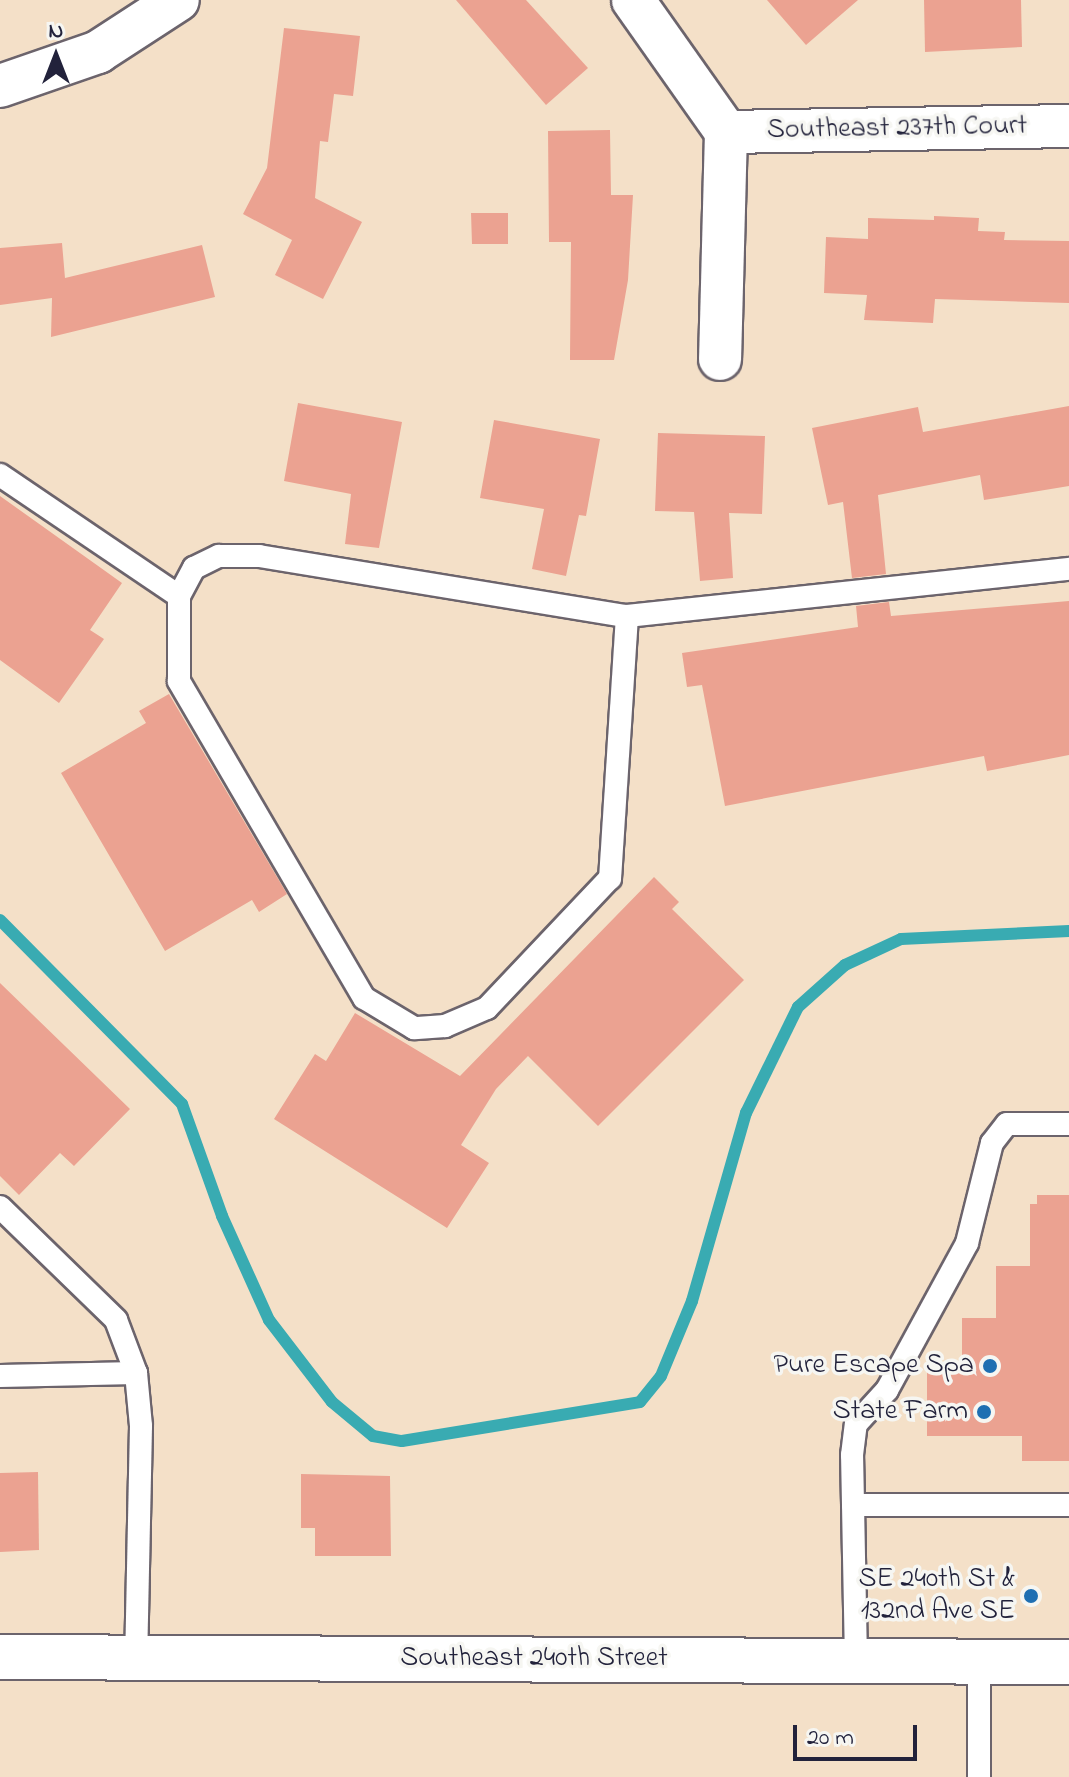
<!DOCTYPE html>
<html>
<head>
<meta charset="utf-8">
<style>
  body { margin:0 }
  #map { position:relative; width:1069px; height:1777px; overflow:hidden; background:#f4e0c8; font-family:"Indie Flower",sans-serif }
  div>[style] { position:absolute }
  .stream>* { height:12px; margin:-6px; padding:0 6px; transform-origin:6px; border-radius:6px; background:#39abb2 }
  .building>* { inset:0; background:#eba291 }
  .roads { filter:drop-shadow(2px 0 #6c646c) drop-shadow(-2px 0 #6c646c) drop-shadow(0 2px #6c646c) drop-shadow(0 -2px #6c646c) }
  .service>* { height:22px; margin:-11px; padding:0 11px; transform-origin:11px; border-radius:11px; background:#fff }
  .minor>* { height:42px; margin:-21px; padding:0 21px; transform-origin:21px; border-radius:21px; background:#fff }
  .secondary>* { height:44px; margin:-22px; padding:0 22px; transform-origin:22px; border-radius:22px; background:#fff }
  .dots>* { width:22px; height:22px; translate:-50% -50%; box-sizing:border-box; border:4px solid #f6f6f2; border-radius:50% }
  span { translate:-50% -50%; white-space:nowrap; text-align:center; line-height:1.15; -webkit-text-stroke:7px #f6f6f2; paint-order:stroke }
  .street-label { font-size:28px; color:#22223b }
  .poi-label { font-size:28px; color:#22223b }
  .right { translate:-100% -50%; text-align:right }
  .north { position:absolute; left:16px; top:16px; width:80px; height:80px; -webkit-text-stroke:6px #f6f6f2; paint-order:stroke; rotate:0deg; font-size:22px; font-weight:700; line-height:32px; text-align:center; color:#22223b }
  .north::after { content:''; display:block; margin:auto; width:28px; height:36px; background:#22223b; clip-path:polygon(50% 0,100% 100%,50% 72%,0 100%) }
  .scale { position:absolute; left:793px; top:1725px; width:124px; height:36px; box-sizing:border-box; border:4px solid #22223b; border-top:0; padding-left:10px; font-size:24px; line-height:28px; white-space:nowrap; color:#22223b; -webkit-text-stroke:6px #f6f6f2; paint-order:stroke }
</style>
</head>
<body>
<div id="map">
  <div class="stream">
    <i style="left:0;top:920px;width:259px;rotate:45.3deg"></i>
    <i style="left:182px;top:1104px;width:119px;rotate:70.3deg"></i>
    <i style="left:222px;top:1216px;width:114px;rotate:65.7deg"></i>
    <i style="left:269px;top:1320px;width:103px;rotate:52.5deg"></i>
    <i style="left:332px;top:1402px;width:53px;rotate:39.7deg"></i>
    <i style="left:373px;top:1436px;width:29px;rotate:10deg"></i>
    <i style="left:402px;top:1441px;width:241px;rotate:-9.3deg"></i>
    <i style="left:640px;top:1402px;width:33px;rotate:-51deg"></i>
    <i style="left:661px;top:1376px;width:81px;rotate:-67.5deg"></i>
    <i style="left:692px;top:1301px;width:196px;rotate:-74deg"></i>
    <i style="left:746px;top:1113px;width:118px;rotate:-63.9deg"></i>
    <i style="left:798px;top:1007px;width:63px;rotate:-41.8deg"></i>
    <i style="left:845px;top:965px;width:62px;rotate:-24.9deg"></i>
    <i style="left:901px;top:939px;width:168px;rotate:-2.7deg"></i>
  </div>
  <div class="building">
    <i style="clip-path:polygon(456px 0,526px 0,588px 68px,546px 105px)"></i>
    <i style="clip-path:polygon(767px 0,858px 0,806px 45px)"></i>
    <i style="clip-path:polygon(924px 0,1021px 0,1022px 47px,925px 52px)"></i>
    <i style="clip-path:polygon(284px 28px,360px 36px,353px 96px,334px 94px,328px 142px,320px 141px,315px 198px,362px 222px,323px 299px,275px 275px,292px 240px,243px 214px,267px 168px)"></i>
    <i style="clip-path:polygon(610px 130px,611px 195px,633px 195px,628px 280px,614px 360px,570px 360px,571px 242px,549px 242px,548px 131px)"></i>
    <i style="clip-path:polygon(471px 213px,508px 213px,508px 244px,472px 244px)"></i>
    <i style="clip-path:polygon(934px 216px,979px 218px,978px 231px,1005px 232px,1004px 240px,1069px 241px,1069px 303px,935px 299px,933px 323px,864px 320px,867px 295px,824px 293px,826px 237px,868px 239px,868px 218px,934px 220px)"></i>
    <i style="clip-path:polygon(62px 243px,65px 278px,202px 245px,215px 297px,51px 337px,52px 298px,0 305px,0 248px)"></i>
    <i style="clip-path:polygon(298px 403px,402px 422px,379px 548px,345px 544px,351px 494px,284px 481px)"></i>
    <i style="clip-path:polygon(1069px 406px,1069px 486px,984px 500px,980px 475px,878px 495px,886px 574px,852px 578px,843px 502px,828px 505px,812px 428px,918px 407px,923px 432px)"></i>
    <i style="clip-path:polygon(494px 420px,600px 439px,586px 516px,579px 515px,566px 576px,532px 569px,544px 509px,480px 498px)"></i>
    <i style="clip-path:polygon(658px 433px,765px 436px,762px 514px,729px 513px,733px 578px,700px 581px,694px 512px,655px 511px)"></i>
    <i style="clip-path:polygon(0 496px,122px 583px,90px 630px,104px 639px,59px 703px,0 660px)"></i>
    <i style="clip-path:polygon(1069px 601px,1069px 755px,987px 771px,984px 756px,725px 806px,702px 685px,687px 687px,682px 653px,858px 627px,856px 606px,889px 602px,891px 616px)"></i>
    <i style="clip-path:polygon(169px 694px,287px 894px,259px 912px,252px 900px,165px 951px,61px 773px,146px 723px,139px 711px)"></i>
    <i style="clip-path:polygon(654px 877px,679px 902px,672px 909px,744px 980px,598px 1126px,528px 1056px,496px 1089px,461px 1145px,489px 1163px,447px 1228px,274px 1119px,315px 1054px,326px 1061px,355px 1013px,460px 1076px)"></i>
    <i style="clip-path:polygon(0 983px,130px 1109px,74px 1166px,60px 1153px,19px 1195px,0 1176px)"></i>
    <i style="clip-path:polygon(1037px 1195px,1069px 1195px,1069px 1461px,1022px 1461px,1022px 1436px,927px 1436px,927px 1368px,962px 1368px,962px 1318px,996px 1318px,996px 1266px,1030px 1266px,1030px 1204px,1037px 1204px)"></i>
    <i style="clip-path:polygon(38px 1472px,39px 1550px,0 1552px,0 1473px)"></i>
    <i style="clip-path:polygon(301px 1474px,390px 1476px,391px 1556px,315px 1556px,315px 1528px,301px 1528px)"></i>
  </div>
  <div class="roads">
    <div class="service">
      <i style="left:0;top:475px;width:216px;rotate:34.1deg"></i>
      <i style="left:627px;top:616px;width:263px;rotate:93.7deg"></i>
      <i style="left:610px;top:878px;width:179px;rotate:133.4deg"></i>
      <i style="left:487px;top:1008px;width:46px;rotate:156.8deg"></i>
      <i style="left:445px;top:1026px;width:31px;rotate:176deg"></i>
      <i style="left:414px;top:1028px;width:58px;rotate:-149deg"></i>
      <i style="left:364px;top:998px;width:367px;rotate:-120.3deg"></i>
      <i style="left:179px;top:681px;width:85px;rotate:-90deg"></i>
      <i style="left:179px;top:596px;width:32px;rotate:-62deg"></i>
      <i style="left:194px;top:568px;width:28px;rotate:-26deg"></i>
      <i style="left:219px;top:556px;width:40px"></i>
      <i style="left:259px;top:556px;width:373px;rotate:9.3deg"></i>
      <i style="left:627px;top:616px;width:444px;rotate:-6.1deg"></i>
      <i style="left:0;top:1207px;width:162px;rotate:44.2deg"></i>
      <i style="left:116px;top:1320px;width:57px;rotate:69.3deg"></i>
      <i style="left:136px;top:1373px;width:53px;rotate:84.6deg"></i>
      <i style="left:141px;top:1426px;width:231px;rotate:91.2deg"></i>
      <i style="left:0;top:1376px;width:136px;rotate:-1.3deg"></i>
      <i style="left:853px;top:1505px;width:216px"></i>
      <i style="left:856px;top:1661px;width:206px;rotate:-91.1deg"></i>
      <i style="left:852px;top:1455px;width:31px;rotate:-83deg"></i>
      <i style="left:856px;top:1424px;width:46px;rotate:-47.6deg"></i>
      <i style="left:887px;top:1390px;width:167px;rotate:-61.4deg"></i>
      <i style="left:967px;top:1243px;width:103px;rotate:-76deg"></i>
      <i style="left:992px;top:1143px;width:24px;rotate:-52deg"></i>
      <i style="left:1007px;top:1124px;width:62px"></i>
      <i style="left:979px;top:1662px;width:115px;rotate:90deg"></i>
    </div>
    <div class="minor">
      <i style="left:633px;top:0;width:161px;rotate:54.8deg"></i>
      <i style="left:726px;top:132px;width:227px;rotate:91.5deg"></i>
      <i style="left:0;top:86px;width:104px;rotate:-19.1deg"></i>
      <i style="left:98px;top:52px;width:95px;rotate:-33deg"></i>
      <i style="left:726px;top:132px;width:343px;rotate:-1deg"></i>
    </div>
    <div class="secondary">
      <i style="left:0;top:1657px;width:1069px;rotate:0.27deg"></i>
    </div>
  </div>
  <div class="dots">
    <i style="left:990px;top:1366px;background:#1f6fb2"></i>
    <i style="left:984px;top:1412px;background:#1f6fb2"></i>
    <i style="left:1031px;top:1596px;background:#1f6fb2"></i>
  </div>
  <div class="street-label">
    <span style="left:897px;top:129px;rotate:-1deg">Southeast 237th Court</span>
    <span style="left:534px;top:1659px">Southeast 240th Street</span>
  </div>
  <div class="poi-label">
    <span class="right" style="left:974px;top:1366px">Pure Escape Spa</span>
    <span class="right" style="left:968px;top:1412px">State Farm</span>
    <span class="right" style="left:1015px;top:1596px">SE 240th St &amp;<br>132nd Ave SE</span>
  </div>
  <div class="north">N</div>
  <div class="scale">20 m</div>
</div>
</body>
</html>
